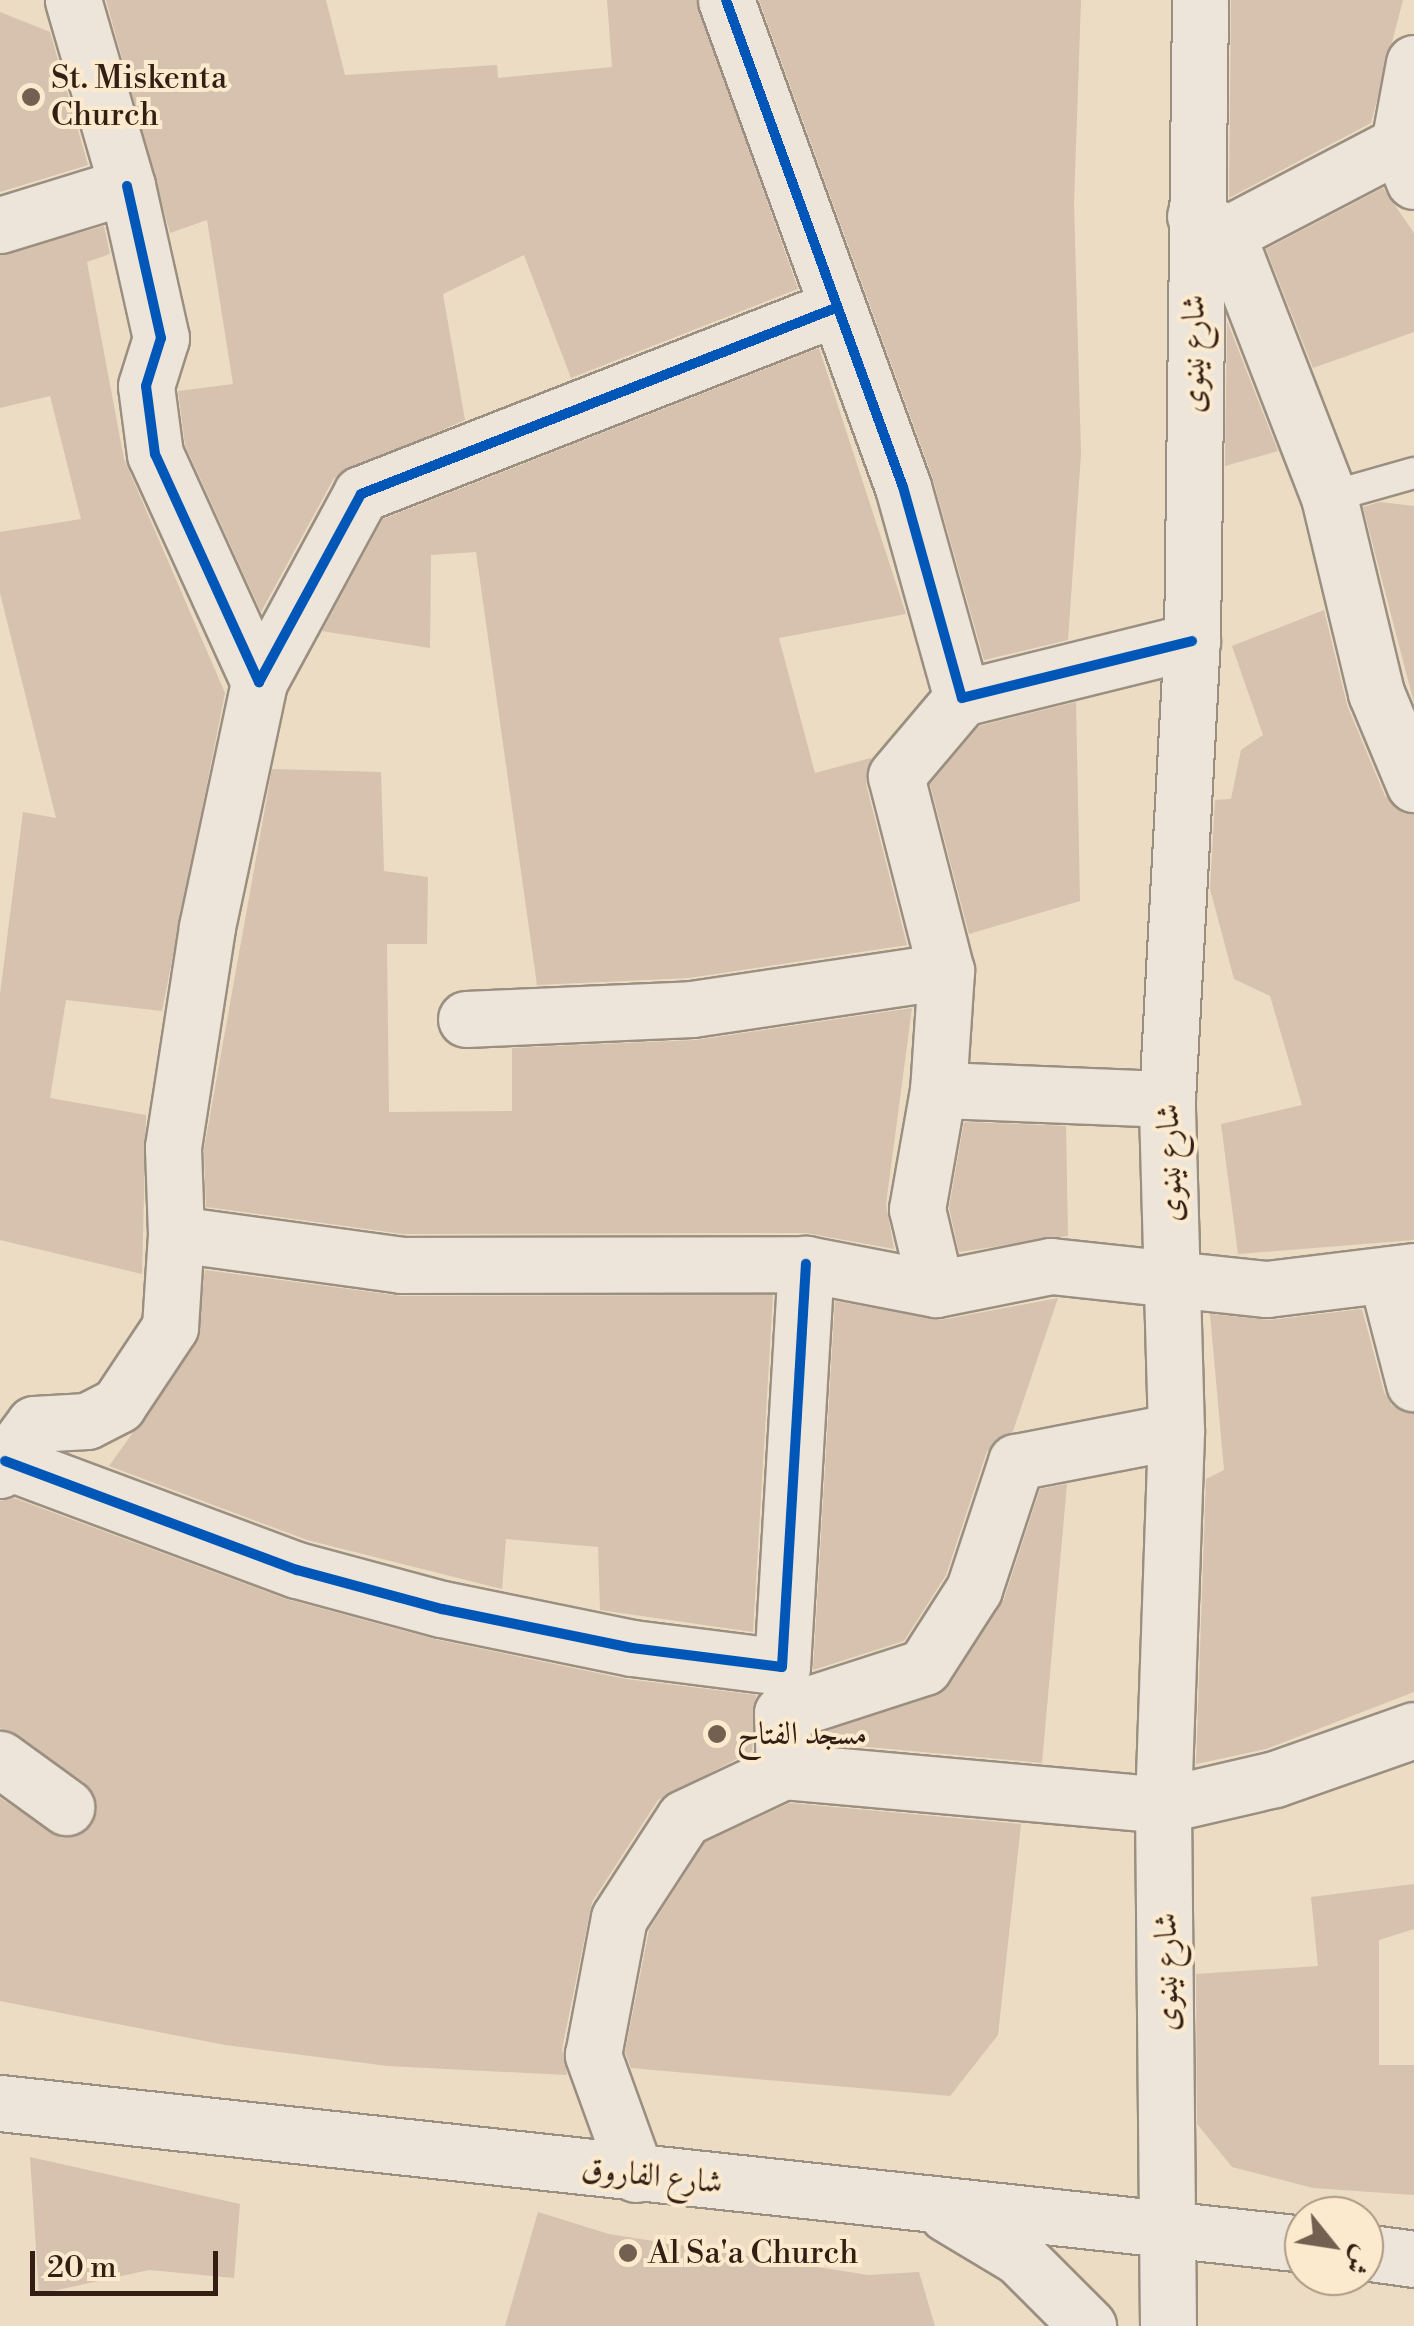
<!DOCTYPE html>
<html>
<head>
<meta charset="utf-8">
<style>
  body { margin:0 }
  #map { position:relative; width:1414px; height:2326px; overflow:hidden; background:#ebdcc3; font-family:"Libre Bodoni",Amiri,serif }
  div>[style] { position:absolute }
  .building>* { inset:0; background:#d6c2af }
  .roads { filter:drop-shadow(2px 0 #9a8f80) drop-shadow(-2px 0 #9a8f80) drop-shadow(0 2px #9a8f80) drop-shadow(0 -2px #9a8f80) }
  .service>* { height:30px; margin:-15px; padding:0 15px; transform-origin:15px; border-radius:15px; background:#ede5d9 }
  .minor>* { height:55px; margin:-27.5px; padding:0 27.5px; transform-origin:27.5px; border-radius:27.5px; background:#ede5d9 }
  .secondary>* { height:55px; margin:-27.5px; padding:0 27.5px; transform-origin:27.5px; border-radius:27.5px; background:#ede5d9 }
  .cycleway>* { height:10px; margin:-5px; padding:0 5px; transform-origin:5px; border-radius:5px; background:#0057b8 }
  .dots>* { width:28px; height:28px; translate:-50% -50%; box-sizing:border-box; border:5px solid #fceace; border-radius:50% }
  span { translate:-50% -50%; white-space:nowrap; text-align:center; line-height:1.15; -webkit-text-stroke:8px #fceace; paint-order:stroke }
  .poi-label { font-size:32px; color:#341d13 }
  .left { translate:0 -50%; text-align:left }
  .street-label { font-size:32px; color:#341d13 }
  .north { position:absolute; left:1284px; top:2196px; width:100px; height:100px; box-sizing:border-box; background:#fceace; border:2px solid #ac9883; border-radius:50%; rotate:120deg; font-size:28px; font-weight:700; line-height:40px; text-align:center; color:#341d13 }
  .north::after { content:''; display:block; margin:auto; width:35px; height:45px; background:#746051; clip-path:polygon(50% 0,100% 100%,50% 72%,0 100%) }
  .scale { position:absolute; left:30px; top:2251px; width:188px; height:45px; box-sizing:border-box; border:5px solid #341d13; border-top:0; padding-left:12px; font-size:30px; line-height:35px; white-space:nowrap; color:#341d13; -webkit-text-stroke:8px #fceace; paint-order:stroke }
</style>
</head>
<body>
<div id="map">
  <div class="building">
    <i style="clip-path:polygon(106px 0,326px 0,345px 75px,497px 65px,498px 78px,612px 67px,607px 0,696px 0,798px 289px,571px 378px,524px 255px,443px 294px,465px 420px,334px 478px,261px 612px,185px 445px,178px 391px,233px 384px,207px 220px,170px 233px)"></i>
    <i style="clip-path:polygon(759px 0,1081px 0,1074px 204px,1081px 454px,1068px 640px,984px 660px,932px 476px)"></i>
    <i style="clip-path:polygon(1231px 0,1403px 0,1371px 123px,1229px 198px)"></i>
    <i style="clip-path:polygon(0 12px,50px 32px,88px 165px,0 192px)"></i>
    <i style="clip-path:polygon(1383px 188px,1414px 233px,1414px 332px,1313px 368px,1266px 249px)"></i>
    <i style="clip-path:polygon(104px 226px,110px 254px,87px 262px,124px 459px,225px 693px,162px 1011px,66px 1000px,50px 1098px,146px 1115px,142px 1274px,0 1240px,0 994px,23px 812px,56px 818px,0 593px,0 532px,81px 519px,50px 396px,0 408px,0 255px)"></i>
    <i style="clip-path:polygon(1227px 321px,1278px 451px,1225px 466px)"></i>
    <i style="clip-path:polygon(819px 348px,906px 614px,779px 638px,815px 773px,871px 758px,866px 784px,907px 945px,689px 978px,537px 985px,476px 552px,431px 555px,430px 648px,322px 631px,383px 519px)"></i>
    <i style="clip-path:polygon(1380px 502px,1414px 506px,1414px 703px,1363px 507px)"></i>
    <i style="clip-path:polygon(1324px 610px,1347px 705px,1385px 796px,1414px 815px,1414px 1240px,1238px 1254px,1221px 1124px,1302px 1105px,1270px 996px,1234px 979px,1210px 889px,1215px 800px,1231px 799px,1241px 750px,1263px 735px,1232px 646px)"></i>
    <i style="clip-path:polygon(1076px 702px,1080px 901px,969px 934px,930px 784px,979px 726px)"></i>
    <i style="clip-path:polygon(272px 769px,381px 772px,384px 871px,428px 877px,427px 944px,387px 944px,389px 1112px,512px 1111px,512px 1048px,696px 1040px,912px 1008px,886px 1204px,894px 1249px,806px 1233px,403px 1234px,206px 1207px,204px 1149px)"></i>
    <i style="clip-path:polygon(964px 1122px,1066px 1126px,1068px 1236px,959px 1252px,949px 1208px)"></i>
    <i style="clip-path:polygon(205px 1270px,401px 1296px,773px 1295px,753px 1632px,600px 1610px,598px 1547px,506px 1539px,502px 1589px,307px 1540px,109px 1466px,196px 1344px)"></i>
    <i style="clip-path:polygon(1058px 1298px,1013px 1431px,987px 1451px,946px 1575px,904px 1641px,813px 1670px,835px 1301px,941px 1320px)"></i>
    <i style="clip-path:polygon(1362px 1309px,1384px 1392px,1392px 1406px,1414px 1413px,1414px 1692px,1266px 1749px,1196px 1764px,1206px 1479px,1224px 1470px,1210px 1314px,1270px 1320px)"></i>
    <i style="clip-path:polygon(1067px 1484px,1042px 1763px,814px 1742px,814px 1735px,949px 1685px,1004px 1599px,1040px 1489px)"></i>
    <i style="clip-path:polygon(14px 1498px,286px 1599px,434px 1639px,626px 1679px,756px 1695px,752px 1751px,658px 1800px,592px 1902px,562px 2049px,567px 2075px,388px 2066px,225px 2045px,0 2001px,0 1798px,62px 1838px,91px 1826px,97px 1809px,84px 1782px,0 1728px,0 1501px)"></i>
    <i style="clip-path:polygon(790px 1803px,1021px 1824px,998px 2035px,950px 2096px,631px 2068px,625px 2052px,649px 1930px,705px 1842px)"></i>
    <i style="clip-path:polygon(1414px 1884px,1414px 1929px,1379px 1940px,1379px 2065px,1414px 2065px,1414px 2195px,1313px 2188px,1232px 2167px,1197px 2124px,1196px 1974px,1318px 1966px,1311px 1897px)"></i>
    <i style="clip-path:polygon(30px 2157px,240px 2204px,234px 2278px,149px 2270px,39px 2294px)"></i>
    <i style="clip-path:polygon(538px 2212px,609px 2234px,868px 2275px,919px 2272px,935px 2326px,505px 2326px)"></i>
  </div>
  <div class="roads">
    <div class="service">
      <i style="left:1329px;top:497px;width:88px;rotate:-15.8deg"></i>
    </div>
    <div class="minor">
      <i style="left:726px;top:0;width:518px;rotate:70.03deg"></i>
      <i style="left:903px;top:487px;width:219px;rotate:74.4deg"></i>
      <i style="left:962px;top:698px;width:237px;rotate:-13.9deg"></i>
      <i style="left:1414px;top:63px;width:82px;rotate:100.5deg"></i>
      <i style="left:1399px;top:144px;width:40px;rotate:68deg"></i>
      <i style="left:127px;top:186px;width:156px;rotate:77.4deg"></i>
      <i style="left:161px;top:338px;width:50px;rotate:107.4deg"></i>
      <i style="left:146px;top:386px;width:69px;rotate:82.5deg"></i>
      <i style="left:155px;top:454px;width:251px;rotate:65.5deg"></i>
      <i style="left:259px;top:682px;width:214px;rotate:-61.5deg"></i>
      <i style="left:361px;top:494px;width:507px;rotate:-21.4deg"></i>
      <i style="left:1195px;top:216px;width:37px;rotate:29deg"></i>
      <i style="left:1227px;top:234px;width:194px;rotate:-27.6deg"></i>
      <i style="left:0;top:225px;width:133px;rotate:-17.1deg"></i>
      <i style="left:127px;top:186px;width:194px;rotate:-106.2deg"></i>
      <i style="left:1227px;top:234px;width:282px;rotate:68.8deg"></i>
      <i style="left:1329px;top:497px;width:202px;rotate:76.5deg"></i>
      <i style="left:1376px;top:693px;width:99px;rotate:67.3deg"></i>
      <i style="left:946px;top:971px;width:201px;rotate:-104.4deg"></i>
      <i style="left:896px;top:776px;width:102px;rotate:-49.8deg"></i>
      <i style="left:466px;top:1019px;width:226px;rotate:-2.5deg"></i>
      <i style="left:692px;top:1009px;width:257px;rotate:-8.5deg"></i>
      <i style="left:946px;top:971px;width:119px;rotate:93.8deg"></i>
      <i style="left:1167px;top:1099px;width:229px;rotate:-177.7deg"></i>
      <i style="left:938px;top:1090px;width:121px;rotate:100deg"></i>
      <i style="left:917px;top:1209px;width:82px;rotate:76.6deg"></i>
      <i style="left:936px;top:1289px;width:117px;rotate:-11.3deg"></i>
      <i style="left:1051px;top:1266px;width:217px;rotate:6.1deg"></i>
      <i style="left:1267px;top:1289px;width:148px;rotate:-7deg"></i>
      <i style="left:176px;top:1234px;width:87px;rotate:-92deg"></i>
      <i style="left:173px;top:1147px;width:223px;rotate:-81.2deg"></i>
      <i style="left:207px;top:927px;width:250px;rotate:-78deg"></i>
      <i style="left:1386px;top:1275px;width:112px;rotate:75.5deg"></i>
      <i style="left:5px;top:1461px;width:312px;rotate:20.5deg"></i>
      <i style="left:297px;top:1570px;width:150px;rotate:15.1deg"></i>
      <i style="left:442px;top:1609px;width:194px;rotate:11.6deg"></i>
      <i style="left:632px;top:1648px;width:151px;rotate:7.2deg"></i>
      <i style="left:782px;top:1667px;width:404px;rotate:-86.6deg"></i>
      <i style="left:0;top:1470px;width:57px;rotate:-53.5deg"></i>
      <i style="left:34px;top:1424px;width:53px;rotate:-3.2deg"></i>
      <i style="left:87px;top:1421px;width:35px;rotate:-27deg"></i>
      <i style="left:118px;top:1405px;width:94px;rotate:-56.3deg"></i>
      <i style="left:170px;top:1327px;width:93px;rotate:-86.3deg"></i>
      <i style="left:176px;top:1234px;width:227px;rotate:7.8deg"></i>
      <i style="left:401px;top:1265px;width:405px;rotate:-0.1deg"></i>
      <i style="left:806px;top:1264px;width:132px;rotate:10.9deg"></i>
      <i style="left:0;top:1759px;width:82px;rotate:36deg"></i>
      <i style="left:784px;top:1771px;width:381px;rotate:5.1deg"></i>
      <i style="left:1163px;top:1805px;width:115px;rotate:-13.1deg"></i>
      <i style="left:1275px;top:1779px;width:147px;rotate:-19.4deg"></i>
      <i style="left:636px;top:2174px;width:127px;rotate:-109.9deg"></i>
      <i style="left:593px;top:2055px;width:139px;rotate:-79.3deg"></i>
      <i style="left:619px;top:1918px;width:119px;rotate:-57deg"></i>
      <i style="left:684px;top:1818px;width:110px;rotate:-25.2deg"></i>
      <i style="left:784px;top:1771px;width:58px;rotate:-92deg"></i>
      <i style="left:782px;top:1713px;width:149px;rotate:-17.9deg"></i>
      <i style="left:924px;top:1667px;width:93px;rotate:-57.3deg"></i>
      <i style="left:974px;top:1589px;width:134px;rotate:-71.7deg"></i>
      <i style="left:1016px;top:1462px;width:163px;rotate:-11deg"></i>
    </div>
    <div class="secondary">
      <i style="left:0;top:2103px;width:1312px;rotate:6.17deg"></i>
      <i style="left:947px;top:2214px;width:84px;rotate:30.8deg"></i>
      <i style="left:1019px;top:2257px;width:98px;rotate:45deg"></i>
      <i style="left:1364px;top:2252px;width:50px;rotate:8deg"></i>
      <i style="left:1168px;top:2326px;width:521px;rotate:-90.55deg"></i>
      <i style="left:1163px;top:1805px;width:374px;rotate:-88deg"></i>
      <i style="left:1176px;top:1431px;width:332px;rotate:-91.6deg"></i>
      <i style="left:1167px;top:1099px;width:459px;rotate:-86.9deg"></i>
      <i style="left:1192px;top:641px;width:641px;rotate:-89.28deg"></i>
    </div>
  </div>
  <div class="cycleway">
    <i style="left:726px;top:0;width:518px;rotate:70.03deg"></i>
    <i style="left:903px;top:487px;width:219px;rotate:74.4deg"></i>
    <i style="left:962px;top:698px;width:237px;rotate:-13.9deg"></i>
    <i style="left:127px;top:186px;width:156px;rotate:77.4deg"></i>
    <i style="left:161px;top:338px;width:50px;rotate:107.4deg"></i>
    <i style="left:146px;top:386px;width:69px;rotate:82.5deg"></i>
    <i style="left:155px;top:454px;width:251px;rotate:65.5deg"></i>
    <i style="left:259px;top:682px;width:214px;rotate:-61.5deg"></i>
    <i style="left:361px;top:494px;width:507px;rotate:-21.4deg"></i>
    <i style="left:5px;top:1461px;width:312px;rotate:20.5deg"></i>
    <i style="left:297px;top:1570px;width:150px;rotate:15.1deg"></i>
    <i style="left:442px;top:1609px;width:194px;rotate:11.6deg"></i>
    <i style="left:632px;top:1648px;width:151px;rotate:7.2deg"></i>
    <i style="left:782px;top:1667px;width:404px;rotate:-86.6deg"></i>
  </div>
  <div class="dots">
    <i style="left:31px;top:97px;background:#746051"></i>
    <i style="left:717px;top:1734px;background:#746051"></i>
    <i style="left:628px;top:2253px;background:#746051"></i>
  </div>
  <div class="poi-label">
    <span class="left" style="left:51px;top:97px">St. Miskenta<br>Church</span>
    <span class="left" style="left:737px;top:1734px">مسجد الفتاح</span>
    <span class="left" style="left:648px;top:2253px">Al Sa'a Church</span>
  </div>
  <div class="street-label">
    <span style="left:1194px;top:354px;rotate:-90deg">شارع نينوى</span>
    <span style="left:1170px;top:1163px;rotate:-92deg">شارع نينوى</span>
    <span style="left:1167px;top:1972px;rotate:-91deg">شارع نينوى</span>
    <span style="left:652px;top:2176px;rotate:6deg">شارع الفاروق</span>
  </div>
  <div class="north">ش</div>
  <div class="scale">20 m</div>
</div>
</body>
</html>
